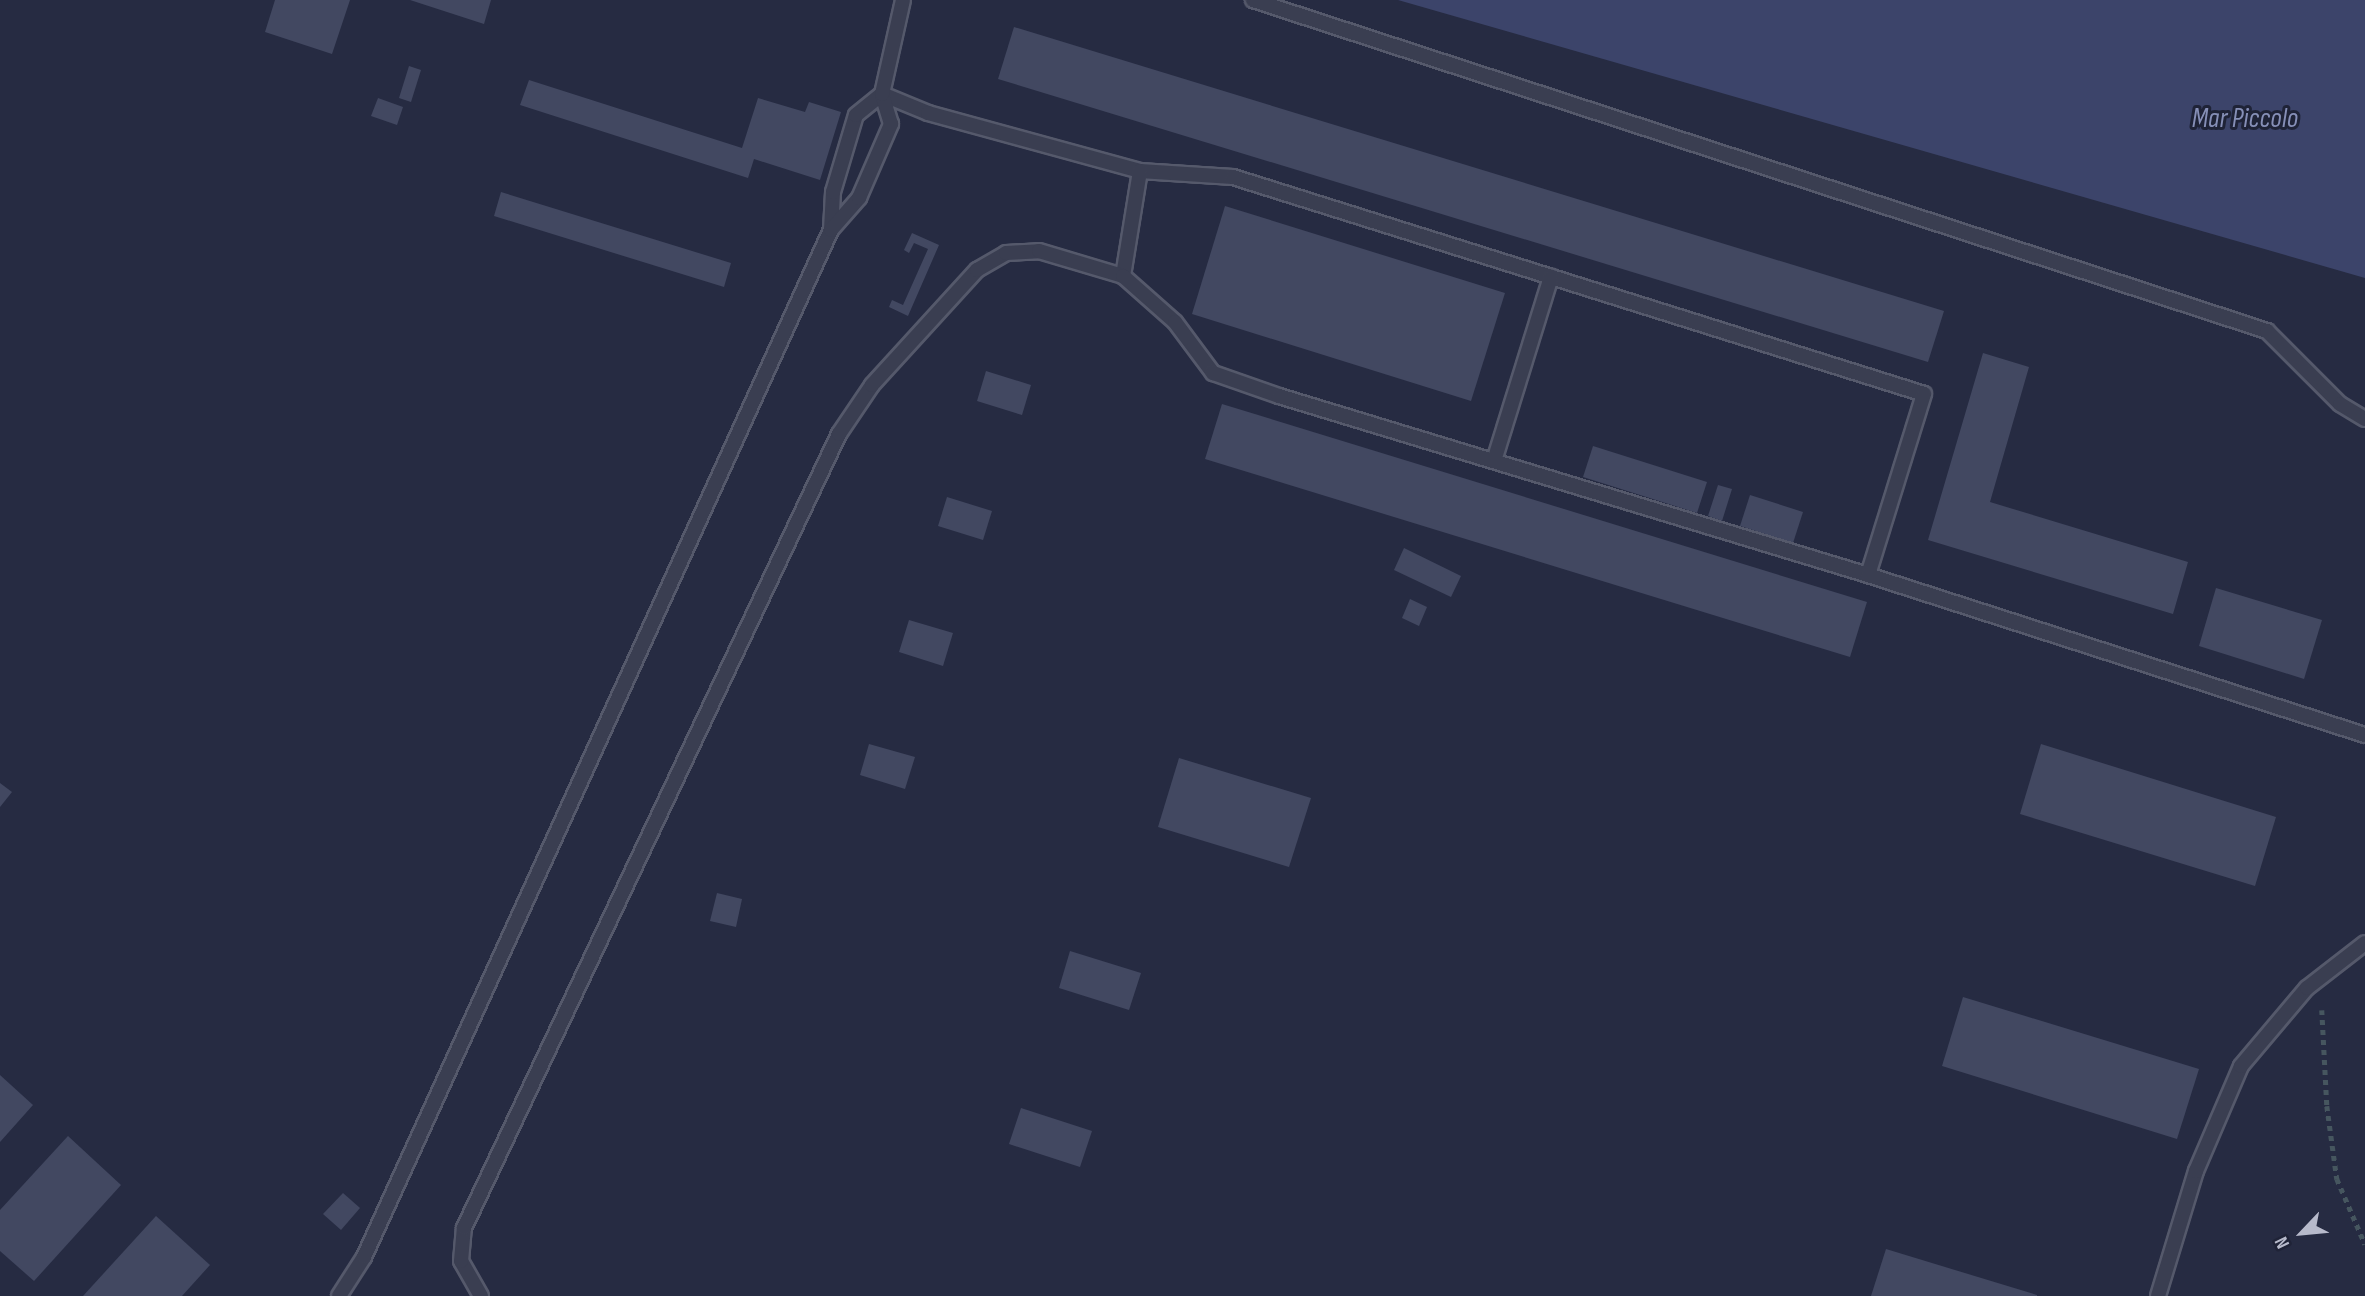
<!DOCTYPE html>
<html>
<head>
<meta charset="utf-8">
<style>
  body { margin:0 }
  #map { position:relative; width:2365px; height:1296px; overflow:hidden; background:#262b42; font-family:"Sofia Sans Condensed",sans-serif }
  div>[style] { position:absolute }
  .water>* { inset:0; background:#3c446a }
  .building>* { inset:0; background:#424861 }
  .path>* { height:4.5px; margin-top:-2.25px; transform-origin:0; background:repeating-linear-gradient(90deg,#46565f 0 5px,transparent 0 10px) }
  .roads { filter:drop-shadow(2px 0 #55596b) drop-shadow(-2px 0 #55596b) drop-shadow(0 2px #55596b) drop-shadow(0 -2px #55596b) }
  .service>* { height:14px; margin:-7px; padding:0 7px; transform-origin:7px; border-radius:7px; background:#3a3e51 }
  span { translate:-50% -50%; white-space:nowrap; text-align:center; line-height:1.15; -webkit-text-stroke:6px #1f2337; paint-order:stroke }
  .water-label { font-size:28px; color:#868fb7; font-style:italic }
  .north { position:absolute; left:2267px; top:1198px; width:70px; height:70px; -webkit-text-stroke:5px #1f2337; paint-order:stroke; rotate:244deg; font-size:19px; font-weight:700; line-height:28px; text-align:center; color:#b7bacb }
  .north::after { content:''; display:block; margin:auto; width:24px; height:32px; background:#b7bacb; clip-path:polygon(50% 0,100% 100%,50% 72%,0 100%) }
</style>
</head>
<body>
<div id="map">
  <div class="water">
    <i style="clip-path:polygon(1398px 0,2365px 0,2365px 278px)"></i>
  </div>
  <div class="building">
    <i style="clip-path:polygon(275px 0,350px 0,332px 54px,265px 32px)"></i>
    <i style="clip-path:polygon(410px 0,491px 0,484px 24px)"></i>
    <i style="clip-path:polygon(1014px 27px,1944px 311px,1928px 362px,998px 79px)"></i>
    <i style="clip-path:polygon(409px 66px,421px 70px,411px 102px,399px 98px)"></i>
    <i style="clip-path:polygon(529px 80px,742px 148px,758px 98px,805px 112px,809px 102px,841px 112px,820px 180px,754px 159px,748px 178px,520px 105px)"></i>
    <i style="clip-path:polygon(378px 98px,403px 107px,397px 125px,371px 116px)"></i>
    <i style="clip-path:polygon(501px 192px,731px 263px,724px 287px,494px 216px)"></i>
    <i style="clip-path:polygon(1225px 206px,1505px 293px,1471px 401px,1192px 314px)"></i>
    <i style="clip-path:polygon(912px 233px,939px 245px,908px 316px,889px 307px,892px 300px,903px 305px,928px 249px,914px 243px,909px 253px,904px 250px)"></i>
    <i style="clip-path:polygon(1983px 353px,2029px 367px,1990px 502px,2188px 562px,2173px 614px,1928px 540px)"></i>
    <i style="clip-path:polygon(986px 371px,1031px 385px,1022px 415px,977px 401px)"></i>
    <i style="clip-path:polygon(1222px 404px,1867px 602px,1850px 657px,1205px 459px)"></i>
    <i style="clip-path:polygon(1593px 446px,1707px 482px,1697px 513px,1583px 477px)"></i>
    <i style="clip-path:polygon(1718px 485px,1732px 489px,1722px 521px,1708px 516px)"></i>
    <i style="clip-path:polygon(1750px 495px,1803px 512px,1793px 543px,1740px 526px)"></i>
    <i style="clip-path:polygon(947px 497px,992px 511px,983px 540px,938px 526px)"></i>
    <i style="clip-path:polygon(1404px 548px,1461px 576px,1451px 597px,1394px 570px)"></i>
    <i style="clip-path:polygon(2216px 588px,2322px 620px,2304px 679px,2199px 646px)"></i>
    <i style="clip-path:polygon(1410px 599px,1427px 607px,1419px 626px,1402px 618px)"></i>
    <i style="clip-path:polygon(909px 620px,953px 633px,943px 666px,899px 652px)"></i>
    <i style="clip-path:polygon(869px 744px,915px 757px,905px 789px,860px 775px)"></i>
    <i style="clip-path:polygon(2041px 744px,2276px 817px,2255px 886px,2020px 814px)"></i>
    <i style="clip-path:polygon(1179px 758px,1311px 798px,1289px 867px,1158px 827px)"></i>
    <i style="clip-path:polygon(0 783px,12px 792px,0 807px)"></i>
    <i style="clip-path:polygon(717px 893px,742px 899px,736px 927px,710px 921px)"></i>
    <i style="clip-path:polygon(1070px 951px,1141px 973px,1129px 1010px,1059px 988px)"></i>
    <i style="clip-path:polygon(1963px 997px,2199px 1069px,2177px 1139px,1942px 1066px)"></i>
    <i style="clip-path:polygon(0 1075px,33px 1105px,0 1142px)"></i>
    <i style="clip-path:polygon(1021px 1108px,1092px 1131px,1080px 1167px,1009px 1144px)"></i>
    <i style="clip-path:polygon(68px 1136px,121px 1185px,34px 1281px,0 1251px,0 1210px)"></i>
    <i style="clip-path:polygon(343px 1193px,360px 1208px,341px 1230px,323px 1214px)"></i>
    <i style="clip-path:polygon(156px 1216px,210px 1265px,182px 1296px,83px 1296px)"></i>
    <i style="clip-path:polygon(1886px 1249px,2037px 1295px,2037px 1296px,1871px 1296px)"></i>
  </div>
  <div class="path">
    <i style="left:2322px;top:1010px;width:96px;rotate:87deg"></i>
    <i style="left:2327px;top:1106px;width:74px;rotate:82.2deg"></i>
    <i style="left:2337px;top:1179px;width:71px;rotate:66.7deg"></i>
  </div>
  <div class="roads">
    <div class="service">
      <i style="left:1253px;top:0;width:1067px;rotate:18.08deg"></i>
      <i style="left:2267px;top:331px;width:103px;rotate:45deg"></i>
      <i style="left:2340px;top:404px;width:29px;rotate:31deg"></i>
      <i style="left:882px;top:94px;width:50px;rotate:22.4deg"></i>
      <i style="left:928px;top:113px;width:220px;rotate:15.3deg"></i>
      <i style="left:1140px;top:171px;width:93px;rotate:3.7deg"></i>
      <i style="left:1233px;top:177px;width:724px;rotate:17.43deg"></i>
      <i style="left:1924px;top:394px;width:189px;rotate:107.2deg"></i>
      <i style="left:831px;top:230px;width:38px;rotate:-87deg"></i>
      <i style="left:833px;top:192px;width:80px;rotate:-73.4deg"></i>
      <i style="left:856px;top:115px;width:33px;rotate:-39deg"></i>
      <i style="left:1123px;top:276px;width:106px;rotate:-80.8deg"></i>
      <i style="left:1494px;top:461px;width:193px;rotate:-72.8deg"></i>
      <i style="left:339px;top:1296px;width:46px;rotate:-57.3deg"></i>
      <i style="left:364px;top:1257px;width:1128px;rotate:-65.55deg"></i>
      <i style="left:831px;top:230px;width:43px;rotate:-48.8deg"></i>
      <i style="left:859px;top:198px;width:81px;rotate:-66.6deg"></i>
      <i style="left:891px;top:124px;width:31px;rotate:-107deg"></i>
      <i style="left:882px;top:94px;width:96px;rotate:-77.4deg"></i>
      <i style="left:481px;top:1296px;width:40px;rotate:-119.7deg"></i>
      <i style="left:461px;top:1261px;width:33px;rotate:-85deg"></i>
      <i style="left:464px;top:1228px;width:878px;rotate:-64.72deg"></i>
      <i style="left:839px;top:434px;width:59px;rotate:-56deg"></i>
      <i style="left:872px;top:385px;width:156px;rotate:-47.6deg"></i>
      <i style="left:977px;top:270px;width:34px;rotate:-30deg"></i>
      <i style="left:1006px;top:253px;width:33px;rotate:-3deg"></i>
      <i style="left:1039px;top:251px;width:88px;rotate:16.6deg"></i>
      <i style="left:1123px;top:276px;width:69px;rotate:41.5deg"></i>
      <i style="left:1175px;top:322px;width:64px;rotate:53.3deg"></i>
      <i style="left:1213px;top:373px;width:70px;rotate:19.2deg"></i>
      <i style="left:1279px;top:396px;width:616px;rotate:16.9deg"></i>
      <i style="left:1868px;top:575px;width:522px;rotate:17.85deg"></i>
      <i style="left:2158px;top:1296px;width:131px;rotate:-73.1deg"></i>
      <i style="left:2196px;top:1171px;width:114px;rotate:-66.8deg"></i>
      <i style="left:2241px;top:1066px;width:102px;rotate:-49.8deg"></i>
      <i style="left:2307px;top:988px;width:73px;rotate:-37.8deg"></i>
    </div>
  </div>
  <div class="water-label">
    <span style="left:2245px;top:119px">Mar Piccolo</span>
  </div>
  <div class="north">N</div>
</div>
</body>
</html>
